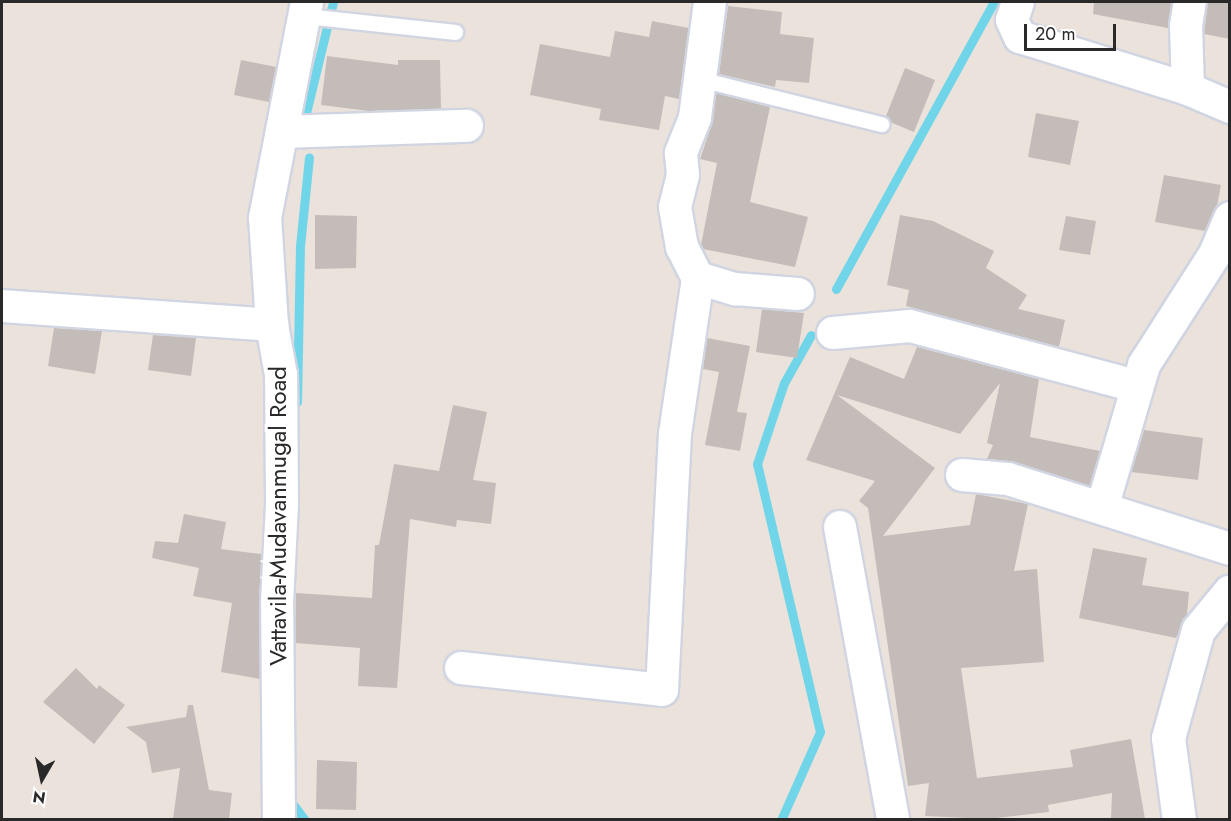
<!DOCTYPE html>
<html>
<head>
<meta charset="utf-8">
<style>
  body { margin:0 }
  #map { position:relative; width:1231px; height:821px; overflow:hidden; background:#ebe2db; font-family:Jost,sans-serif }
  div>[style] { position:absolute }
  .stream>* { height:9px; margin:-4.5px; padding:0 4.5px; transform-origin:4.5px; border-radius:4.5px; background:#71d5e9 }
  .building>* { inset:0; background:#c3bcb8 }
  .roads { filter:drop-shadow(2px 0 #d0d5e1) drop-shadow(-2px 0 #d0d5e1) drop-shadow(0 2px #d0d5e1) drop-shadow(0 -2px #d0d5e1) }
  .service>* { height:15px; margin:-7.5px; padding:0 7.5px; transform-origin:7.5px; border-radius:7.5px; background:#fff }
  .minor>* { height:32px; margin:-16px; padding:0 16px; transform-origin:16px; border-radius:16px; background:#fff }
  .tertiary>* { height:33px; margin:-16.5px; padding:0 16.5px; transform-origin:16.5px; border-radius:16.5px; background:#fff }
  span { translate:-50% -50%; white-space:nowrap; text-align:center; line-height:1.15; -webkit-text-stroke:6px #fff; paint-order:stroke }
  .street-label { font-size:24px; color:#292929 }
  .frame { position:absolute; inset:0; border:3px solid #292929; pointer-events:none }
  .north { position:absolute; left:12px; top:749px; width:60px; height:60px; -webkit-text-stroke:4px #fff; paint-order:stroke; rotate:189deg; font-size:16px; font-weight:700; line-height:24px; text-align:center; color:#292929 }
  .north::after { content:''; display:block; margin:auto; width:21px; height:27px; background:#292929; clip-path:polygon(50% 0,100% 100%,50% 72%,0 100%) }
  .scale { position:absolute; left:1024px; top:24px; width:92px; height:27px; box-sizing:border-box; border:3px solid #292929; border-top:0; padding-left:8px; font-size:18px; line-height:21px; white-space:nowrap; color:#292929; -webkit-text-stroke:4px #fff; paint-order:stroke }
</style>
</head>
<body>
<div id="map">
  <div class="stream">
    <i style="left:305px;top:117px;width:118px;rotate:-76.3deg"></i>
    <i style="left:836px;top:289px;width:328px;rotate:-61.2deg"></i>
    <i style="left:297px;top:402px;width:156px;rotate:-88.9deg"></i>
    <i style="left:300px;top:246px;width:89px;rotate:-84.2deg"></i>
    <i style="left:292px;top:797px;width:6px;rotate:90deg"></i>
    <i style="left:292px;top:803px;width:21px;rotate:53deg"></i>
    <i style="left:781px;top:820px;width:96px;rotate:-66.1deg"></i>
    <i style="left:820px;top:732px;width:275px;rotate:-103.2deg"></i>
    <i style="left:757px;top:464px;width:85px;rotate:-71.6deg"></i>
    <i style="left:784px;top:383px;width:55px;rotate:-60.6deg"></i>
  </div>
  <div class="building">
    <i style="clip-path:polygon(1094px 2px,1172px 2px,1168px 28px,1093px 14px)"></i>
    <i style="clip-path:polygon(1208px 2px,1230px 2px,1230px 39px,1204px 34px)"></i>
    <i style="clip-path:polygon(728px 6px,782px 12px,780px 34px,814px 38px,809px 83px,776px 80px,775px 87px,719px 74px)"></i>
    <i style="clip-path:polygon(652px 21px,689px 28px,679px 99px,665px 96px,659px 130px,599px 120px,601px 109px,530px 95px,540px 44px,610px 57px,615px 31px,649px 37px)"></i>
    <i style="clip-path:polygon(327px 56px,398px 65px,398px 60px,440px 60px,441px 109px,369px 111px,321px 105px)"></i>
    <i style="clip-path:polygon(241px 60px,276px 67px,269px 102px,234px 95px)"></i>
    <i style="clip-path:polygon(905px 68px,935px 80px,914px 132px,890px 122px,886px 116px)"></i>
    <i style="clip-path:polygon(716px 93px,770px 107px,750px 202px,808px 217px,795px 267px,703px 249px,701px 245px,717px 163px,700px 159px,713px 121px)"></i>
    <i style="clip-path:polygon(1036px 113px,1079px 121px,1070px 165px,1028px 157px)"></i>
    <i style="clip-path:polygon(1164px 175px,1221px 185px,1217px 206px,1205px 231px,1155px 222px)"></i>
    <i style="clip-path:polygon(315px 215px,357px 216px,356px 268px,315px 269px)"></i>
    <i style="clip-path:polygon(900px 215px,933px 221px,994px 251px,986px 268px,1027px 295px,1018px 309px,1065px 320px,1059px 347px,906px 306px,909px 290px,887px 285px)"></i>
    <i style="clip-path:polygon(1066px 216px,1096px 221px,1090px 255px,1059px 250px)"></i>
    <i style="clip-path:polygon(762px 309px,804px 313px,797px 358px,756px 352px)"></i>
    <i style="clip-path:polygon(54px 328px,102px 331px,95px 374px,48px 366px)"></i>
    <i style="clip-path:polygon(153px 335px,196px 338px,191px 376px,148px 370px)"></i>
    <i style="clip-path:polygon(707px 338px,750px 346px,737px 412px,747px 413px,740px 451px,705px 445px,719px 372px,703px 369px)"></i>
    <i style="clip-path:polygon(917px 347px,1039px 379px,1030px 437px,1100px 451px,1090px 486px,1013px 462px,987px 459px,993px 445px,987px 443px,1000px 383px,960px 434px,837px 395px,935px 468px,883px 536px,970px 525px,976px 494px,1028px 504px,1014px 571px,1037px 569px,1044px 662px,961px 668px,977px 778px,1073px 767px,1070px 750px,1131px 739px,1145px 819px,1111px 819px,1112px 793px,1048px 805px,1049px 812px,988px 819px,925px 816px,929px 783px,908px 786px,868px 508px,859px 501px,875px 481px,806px 460px,850px 357px,904px 379px)"></i>
    <i style="clip-path:polygon(453px 405px,487px 412px,473px 480px,496px 483px,491px 524px,457px 520px,456px 527px,410px 519px,397px 688px,358px 686px,360px 648px,295px 643px,296px 593px,372px 598px,375px 545px,379px 545px,394px 464px,439px 471px)"></i>
    <i style="clip-path:polygon(1144px 430px,1203px 438px,1198px 480px,1131px 472px)"></i>
    <i style="clip-path:polygon(184px 514px,226px 522px,221px 549px,261px 554px,260px 679px,221px 672px,232px 603px,193px 596px,199px 568px,152px 558px,155px 541px,178px 543px)"></i>
    <i style="clip-path:polygon(1093px 548px,1147px 558px,1142px 585px,1189px 592px,1187px 614px,1176px 638px,1079px 618px)"></i>
    <i style="clip-path:polygon(76px 668px,97px 689px,99px 685px,125px 705px,94px 744px,43px 702px)"></i>
    <i style="clip-path:polygon(188px 705px,193px 705px,209px 790px,232px 793px,229px 819px,173px 819px,180px 768px,152px 773px,146px 742px,126px 727px,186px 717px)"></i>
    <i style="clip-path:polygon(317px 760px,357px 762px,356px 810px,316px 809px)"></i>
  </div>
  <div class="roads">
    <div class="service">
      <i style="left:306px;top:16px;width:150px;rotate:6.1deg"></i>
      <i style="left:700px;top:79px;width:187px;rotate:14deg"></i>
    </div>
    <div class="minor">
      <i style="left:710px;top:2px;width:117px;rotate:97.4deg"></i>
      <i style="left:695px;top:118px;width:38px;rotate:112deg"></i>
      <i style="left:681px;top:153px;width:22px;rotate:85deg"></i>
      <i style="left:683px;top:175px;width:33px;rotate:104deg"></i>
      <i style="left:675px;top:207px;width:41px;rotate:80.1deg"></i>
      <i style="left:682px;top:247px;width:35px;rotate:63deg"></i>
      <i style="left:698px;top:278px;width:39px;rotate:17deg"></i>
      <i style="left:735px;top:289px;width:63px;rotate:4.5deg"></i>
      <i style="left:1018px;top:2px;width:19px;rotate:108deg"></i>
      <i style="left:1012px;top:20px;width:19px;rotate:65deg"></i>
      <i style="left:1020px;top:37px;width:176px;rotate:17.2deg"></i>
      <i style="left:1188px;top:89px;width:46px;rotate:23.2deg"></i>
      <i style="left:1188px;top:89px;width:63px;rotate:-91.8deg"></i>
      <i style="left:1186px;top:26px;width:24px;rotate:-81deg"></i>
      <i style="left:282px;top:132px;width:185px;rotate:-1.9deg"></i>
      <i style="left:2px;top:306px;width:271px;rotate:4deg"></i>
      <i style="left:833px;top:333px;width:77px;rotate:-5.2deg"></i>
      <i style="left:910px;top:326px;width:234px;rotate:14.9deg"></i>
      <i style="left:962px;top:475px;width:46px;rotate:5deg"></i>
      <i style="left:1008px;top:479px;width:233px;rotate:17.5deg"></i>
      <i style="left:1102px;top:508px;width:149px;rotate:-73.6deg"></i>
      <i style="left:1144px;top:365px;width:132px;rotate:-57.4deg"></i>
      <i style="left:1215px;top:254px;width:39px;rotate:-67deg"></i>
      <i style="left:840px;top:527px;width:298px;rotate:79.7deg"></i>
      <i style="left:461px;top:668px;width:202px;rotate:6.2deg"></i>
      <i style="left:662px;top:690px;width:256px;rotate:-87.1deg"></i>
      <i style="left:675px;top:434px;width:158px;rotate:-81.6deg"></i>
      <i style="left:279px;top:820px;width:217px;rotate:-90.5deg"></i>
      <i style="left:277px;top:603px;width:99px;rotate:-87.1deg"></i>
      <i style="left:282px;top:504px;width:129px;rotate:-90.4deg"></i>
      <i style="left:281px;top:375px;width:51px;rotate:-100.2deg"></i>
      <i style="left:272px;top:325px;width:107px;rotate:-93.7deg"></i>
      <i style="left:265px;top:218px;width:220px;rotate:-79deg"></i>
    </div>
    <div class="tertiary">
      <i style="left:1179px;top:820px;width:83px;rotate:-97.6deg"></i>
      <i style="left:1168px;top:738px;width:112px;rotate:-74.5deg"></i>
      <i style="left:1198px;top:630px;width:50px;rotate:-50.6deg"></i>
    </div>
  </div>
  <div class="street-label">
    <span style="left:278px;top:516px;rotate:-90deg">Vattavila-Mudavanmugal Road</span>
  </div>
  <div class="frame"></div>
  <div class="north">N</div>
  <div class="scale">20 m</div>
</div>
</body>
</html>
